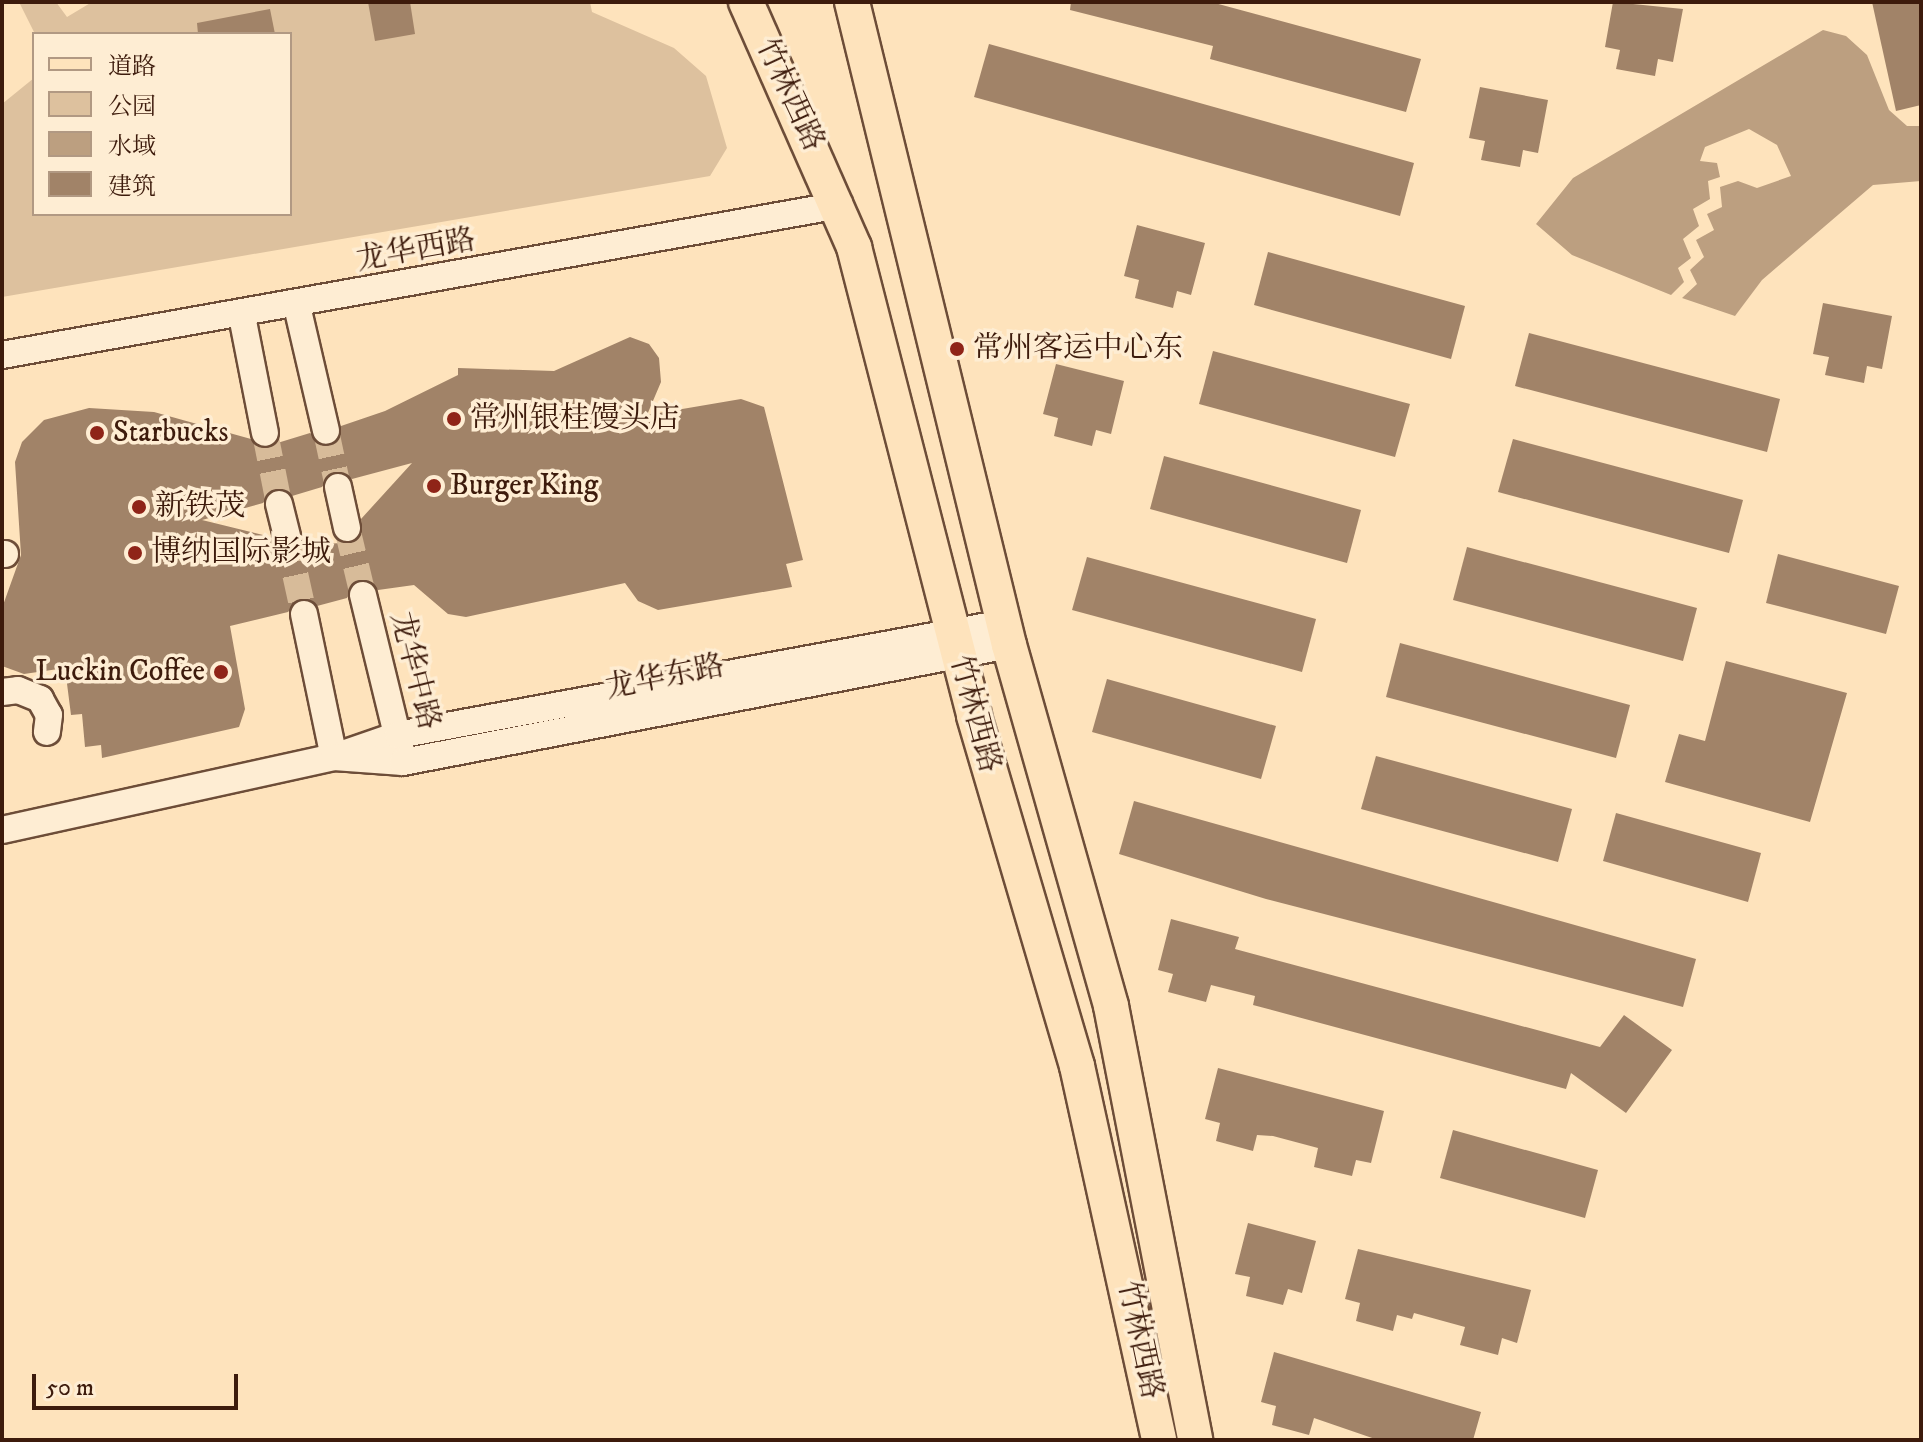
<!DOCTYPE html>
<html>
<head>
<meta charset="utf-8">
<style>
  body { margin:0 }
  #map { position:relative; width:1923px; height:1442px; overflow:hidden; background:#fee3bc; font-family:"IM FELL DW Pica","Noto Serif SC",serif }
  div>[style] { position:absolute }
  .green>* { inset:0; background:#ddc19e }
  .water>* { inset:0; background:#bc9f80 }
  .building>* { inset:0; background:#a18368 }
  .minor-tunnel>* { height:26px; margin-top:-13px; transform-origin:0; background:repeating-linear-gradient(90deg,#d7bb99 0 26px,transparent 0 39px) }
  .roads { filter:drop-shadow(2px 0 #6d4d38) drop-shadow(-2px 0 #6d4d38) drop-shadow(0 2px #6d4d38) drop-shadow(0 -2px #6d4d38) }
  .minor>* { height:26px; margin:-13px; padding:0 13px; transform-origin:13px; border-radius:13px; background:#feedd3 }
  .major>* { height:34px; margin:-17px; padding:0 17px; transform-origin:17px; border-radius:17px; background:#fee3bc }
  .dots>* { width:22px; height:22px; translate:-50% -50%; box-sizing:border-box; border:4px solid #feedd3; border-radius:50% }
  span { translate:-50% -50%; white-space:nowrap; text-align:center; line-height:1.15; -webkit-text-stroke:7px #feedd3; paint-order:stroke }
  .street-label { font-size:30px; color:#3d1b0c }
  .poi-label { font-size:30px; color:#3d1b0c }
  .left { translate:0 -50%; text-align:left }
  .right { translate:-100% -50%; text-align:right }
  .frame { position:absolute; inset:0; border:4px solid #3d1b0c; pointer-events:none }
  .legend { position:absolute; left:32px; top:32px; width:260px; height:184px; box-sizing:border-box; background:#feedd3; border:2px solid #b19983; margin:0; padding:10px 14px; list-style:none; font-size:24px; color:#3d1b0c }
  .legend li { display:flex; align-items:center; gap:16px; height:40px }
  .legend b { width:40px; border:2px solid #b19983 }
  .scale { position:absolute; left:32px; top:1374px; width:206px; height:36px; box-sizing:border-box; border:4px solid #3d1b0c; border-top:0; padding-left:10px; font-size:24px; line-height:28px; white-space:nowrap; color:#3d1b0c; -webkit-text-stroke:6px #feedd3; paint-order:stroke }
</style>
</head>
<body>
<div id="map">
  <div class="green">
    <i style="clip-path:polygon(19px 2px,56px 2px,67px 17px,92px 2px,590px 2px,592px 12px,674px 48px,706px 76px,727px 148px,710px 176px,2px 297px,2px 104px,34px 78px,34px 214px,290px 214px,290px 34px,35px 34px)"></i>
  </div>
  <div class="water">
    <i style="clip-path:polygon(1823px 30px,1846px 36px,1867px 55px,1889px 110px,1907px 126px,1921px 126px,1921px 181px,1873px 185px,1762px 280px,1735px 316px,1682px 298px,1697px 284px,1690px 270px,1704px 257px,1696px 240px,1714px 230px,1707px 214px,1722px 207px,1720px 187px,1738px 181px,1757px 188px,1791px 176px,1777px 145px,1749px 129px,1705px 147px,1700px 161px,1717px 163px,1720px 177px,1708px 181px,1710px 199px,1693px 209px,1699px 226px,1683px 239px,1691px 258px,1678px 268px,1684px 282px,1671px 295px,1572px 255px,1536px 224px,1573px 178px)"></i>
  </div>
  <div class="building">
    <i style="clip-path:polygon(368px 2px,410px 2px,415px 34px,375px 41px)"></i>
    <i style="clip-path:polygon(1071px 2px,1211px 2px,1421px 59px,1406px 112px,1210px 59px,1213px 46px,1070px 10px)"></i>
    <i style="clip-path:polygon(1613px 2px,1683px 9px,1673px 62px,1658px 59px,1655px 76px,1616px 69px,1620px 50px,1605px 47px)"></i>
    <i style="clip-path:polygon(1872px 2px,1921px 2px,1921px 105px,1896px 111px)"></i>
    <i style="clip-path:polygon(270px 9px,275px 34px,198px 34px,197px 23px)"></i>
    <i style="clip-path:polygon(989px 44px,1414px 163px,1400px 216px,974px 97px)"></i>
    <i style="clip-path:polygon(1480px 87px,1548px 100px,1538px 153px,1523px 150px,1520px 167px,1481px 160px,1485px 141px,1469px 138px)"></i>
    <i style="clip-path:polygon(1137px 225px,1205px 243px,1191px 295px,1177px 291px,1173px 308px,1135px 298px,1139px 280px,1124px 276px)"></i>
    <i style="clip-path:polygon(1268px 252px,1465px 306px,1451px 359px,1254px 305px)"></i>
    <i style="clip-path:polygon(1823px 303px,1892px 316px,1882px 369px,1867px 366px,1864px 383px,1825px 375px,1829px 357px,1813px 354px)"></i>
    <i style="clip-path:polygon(1529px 333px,1780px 399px,1767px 452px,1515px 386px)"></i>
    <i style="clip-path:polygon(evenodd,630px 337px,649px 344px,659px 358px,661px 382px,647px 415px,741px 399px,764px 407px,803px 560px,786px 564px,792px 587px,658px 610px,638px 601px,625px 583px,466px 617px,448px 614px,414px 585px,378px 590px,358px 580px,347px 598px,317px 606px,300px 599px,288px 612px,230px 626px,245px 709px,239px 727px,102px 758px,101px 745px,85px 747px,82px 714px,71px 715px,65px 668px,24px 674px,2px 666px,2px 608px,21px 555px,15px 462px,22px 442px,44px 420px,89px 408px,154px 412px,251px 439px,261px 448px,310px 433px,329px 447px,341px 436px,341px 426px,385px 411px,458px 375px,458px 368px,554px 371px,630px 337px,412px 463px,361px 519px,362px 534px,351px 543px,301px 544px,283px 552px,271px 537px,202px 520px,263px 503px,274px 489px,292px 496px,322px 487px,334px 472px,352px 479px,412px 463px)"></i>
    <i style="clip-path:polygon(1213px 351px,1410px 404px,1395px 457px,1199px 404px)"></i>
    <i style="clip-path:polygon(1056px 364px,1124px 381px,1111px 434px,1096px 430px,1092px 446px,1054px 436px,1058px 418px,1043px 414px)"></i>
    <i style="clip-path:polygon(1513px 439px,1743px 500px,1729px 553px,1498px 492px)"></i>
    <i style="clip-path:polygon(1164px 456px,1361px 510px,1347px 563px,1150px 509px)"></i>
    <i style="clip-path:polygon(1467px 547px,1697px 608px,1683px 661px,1453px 600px)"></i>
    <i style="clip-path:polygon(1778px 554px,1899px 586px,1886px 634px,1766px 603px)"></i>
    <i style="clip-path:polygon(1087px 557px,1316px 619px,1302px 672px,1072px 610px)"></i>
    <i style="clip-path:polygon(1400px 643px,1630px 705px,1616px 758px,1386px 697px)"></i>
    <i style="clip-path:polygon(1726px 661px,1847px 693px,1810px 822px,1665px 782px,1679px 734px,1705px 741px)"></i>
    <i style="clip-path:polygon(1107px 679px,1276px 726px,1261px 779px,1092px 732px)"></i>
    <i style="clip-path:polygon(1376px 756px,1572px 809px,1558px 862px,1361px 809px)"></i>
    <i style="clip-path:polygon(1134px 801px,1696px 959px,1683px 1007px,1266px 899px,1119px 854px)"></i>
    <i style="clip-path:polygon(1616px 813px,1761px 853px,1748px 902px,1603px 861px)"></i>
    <i style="clip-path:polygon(1171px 919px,1239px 937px,1235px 949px,1600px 1047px,1624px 1015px,1672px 1050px,1626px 1113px,1571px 1073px,1566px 1089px,1253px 1005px,1255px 996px,1211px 985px,1206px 1002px,1168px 992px,1173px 974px,1158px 970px)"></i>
    <i style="clip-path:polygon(1218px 1068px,1384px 1111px,1371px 1163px,1356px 1160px,1352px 1176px,1314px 1167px,1318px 1148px,1273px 1136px,1257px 1135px,1253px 1151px,1216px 1141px,1220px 1123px,1205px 1119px)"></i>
    <i style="clip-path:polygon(1453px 1130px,1598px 1170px,1585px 1218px,1440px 1178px)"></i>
    <i style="clip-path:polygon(1248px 1223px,1316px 1241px,1302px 1293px,1288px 1289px,1283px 1305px,1246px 1296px,1250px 1277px,1235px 1274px)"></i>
    <i style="clip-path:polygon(1358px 1249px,1531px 1290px,1517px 1343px,1502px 1338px,1498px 1355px,1460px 1345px,1465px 1327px,1414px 1313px,1412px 1319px,1397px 1315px,1393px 1331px,1356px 1321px,1360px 1303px,1345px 1299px)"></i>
    <i style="clip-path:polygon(1274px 1352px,1481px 1412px,1473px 1440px,1378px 1440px,1314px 1418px,1309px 1435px,1272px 1425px,1276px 1406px,1261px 1402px)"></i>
  </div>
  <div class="minor-tunnel">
    <i style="left:326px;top:431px;width:57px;rotate:77.9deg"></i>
    <i style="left:265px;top:433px;width:72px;rotate:78.8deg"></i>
    <i style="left:347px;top:528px;width:69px;rotate:76.6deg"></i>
    <i style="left:287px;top:537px;width:79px;rotate:77.6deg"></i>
  </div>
  <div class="roads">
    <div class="minor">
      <i style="left:297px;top:306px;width:128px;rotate:76.9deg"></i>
      <i style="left:242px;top:316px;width:119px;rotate:78.9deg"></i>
      <i style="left:2px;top:355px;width:851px;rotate:-10.15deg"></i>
      <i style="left:338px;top:487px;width:42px;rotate:77.6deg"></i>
      <i style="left:279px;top:504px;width:34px;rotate:76deg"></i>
      <i style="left:2px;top:554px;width:3px"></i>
      <i style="left:363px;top:595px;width:161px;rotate:76.3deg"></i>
      <i style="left:304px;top:614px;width:146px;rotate:78.2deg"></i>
      <i style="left:334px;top:757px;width:68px;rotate:-19deg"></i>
      <i style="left:398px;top:735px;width:616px;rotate:-10.47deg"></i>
      <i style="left:2px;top:692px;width:16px;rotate:-7deg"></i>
      <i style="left:18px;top:690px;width:24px;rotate:22deg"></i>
      <i style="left:40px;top:699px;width:18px;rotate:61deg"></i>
      <i style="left:49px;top:715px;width:17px;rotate:97deg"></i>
      <i style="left:2px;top:830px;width:340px;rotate:-12.4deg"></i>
      <i style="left:334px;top:757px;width:69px;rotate:4.1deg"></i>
      <i style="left:403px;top:762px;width:617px;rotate:-10.93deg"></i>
    </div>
    <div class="major">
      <i style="left:746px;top:2px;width:268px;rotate:66.2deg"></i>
      <i style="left:854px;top:247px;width:484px;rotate:75.6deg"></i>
      <i style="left:974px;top:716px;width:365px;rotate:73.6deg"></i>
      <i style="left:1077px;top:1066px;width:383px;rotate:77.6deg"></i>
      <i style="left:852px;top:2px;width:662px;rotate:76.28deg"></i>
      <i style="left:1009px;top:645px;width:375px;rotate:74.2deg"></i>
      <i style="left:1111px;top:1006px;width:442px;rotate:79deg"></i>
    </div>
  </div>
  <div class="dots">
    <i style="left:957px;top:349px;background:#8f2418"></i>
    <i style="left:454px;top:419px;background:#8f2418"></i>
    <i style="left:97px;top:433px;background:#8f2418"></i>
    <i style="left:434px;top:486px;background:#8f2418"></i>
    <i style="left:139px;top:507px;background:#8f2418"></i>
    <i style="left:135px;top:553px;background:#8f2418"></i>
    <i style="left:221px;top:672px;background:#8f2418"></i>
  </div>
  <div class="street-label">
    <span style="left:789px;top:95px;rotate:65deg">竹林西路</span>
    <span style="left:416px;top:251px;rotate:-10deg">龙华西路</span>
    <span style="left:414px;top:671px;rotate:76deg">龙华中路</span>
    <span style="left:665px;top:678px;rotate:-11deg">龙华东路</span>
    <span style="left:974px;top:714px;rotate:75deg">竹林西路</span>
    <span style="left:1139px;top:1340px;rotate:78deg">竹林西路</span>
  </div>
  <div class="poi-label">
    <span class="left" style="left:973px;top:349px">常州客运中心东</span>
    <span class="left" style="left:470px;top:419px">常州银桂馒头店</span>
    <span class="left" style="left:113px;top:433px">Starbucks</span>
    <span class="left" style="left:450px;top:486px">Burger King</span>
    <span class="left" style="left:155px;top:507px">新铁茂</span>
    <span class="left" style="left:151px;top:553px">博纳国际影城</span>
    <span class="right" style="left:205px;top:672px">Luckin Coffee</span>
  </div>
  <div class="frame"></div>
  <ul class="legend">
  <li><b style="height:10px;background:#fee3bc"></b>道路</li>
  <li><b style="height:22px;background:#ddc19e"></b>公园</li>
  <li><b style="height:22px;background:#bc9f80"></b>水域</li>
  <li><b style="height:22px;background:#a18368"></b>建筑</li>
  </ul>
  <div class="scale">50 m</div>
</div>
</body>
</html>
